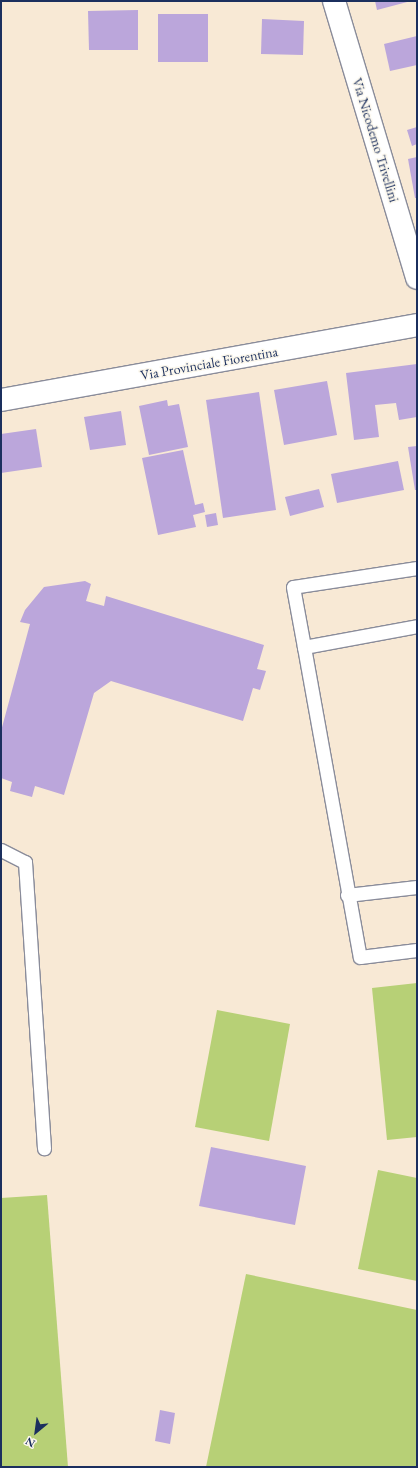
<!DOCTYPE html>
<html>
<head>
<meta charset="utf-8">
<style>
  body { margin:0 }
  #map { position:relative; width:418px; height:1468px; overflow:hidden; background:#f8e9d5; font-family:"EB Garamond",serif }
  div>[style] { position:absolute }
  .green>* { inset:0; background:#b7d076 }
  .building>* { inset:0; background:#bba6db }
  .roads { filter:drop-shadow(1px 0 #8a8c9a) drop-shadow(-1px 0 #8a8c9a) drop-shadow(0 1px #8a8c9a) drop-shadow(0 -1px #8a8c9a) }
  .lane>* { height:13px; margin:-6.5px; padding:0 6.5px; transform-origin:6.5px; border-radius:6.5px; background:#fff }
  .street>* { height:22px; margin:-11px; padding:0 11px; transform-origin:11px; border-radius:11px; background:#fff }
  .secondary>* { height:22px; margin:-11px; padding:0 11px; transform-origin:11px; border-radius:11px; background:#fff }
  span { translate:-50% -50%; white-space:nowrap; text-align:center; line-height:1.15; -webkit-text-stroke:3px #fbf7ec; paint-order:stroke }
  .street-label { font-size:14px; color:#1b2f5e }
  .frame { position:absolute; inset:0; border:2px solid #1b2f5e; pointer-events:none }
  .north { position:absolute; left:16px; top:1412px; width:40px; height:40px; -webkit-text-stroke:3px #fbf7ec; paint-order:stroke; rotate:209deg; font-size:11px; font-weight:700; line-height:16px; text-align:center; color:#1b2f5e }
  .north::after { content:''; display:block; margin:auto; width:14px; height:18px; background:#1b2f5e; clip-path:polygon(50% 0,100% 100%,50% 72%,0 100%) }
</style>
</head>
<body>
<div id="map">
  <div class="green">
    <i style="clip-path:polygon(417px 983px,417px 1137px,387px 1140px,372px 988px)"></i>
    <i style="clip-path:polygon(217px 1010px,290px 1024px,269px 1141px,195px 1127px)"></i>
    <i style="clip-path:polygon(378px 1170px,417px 1178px,417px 1281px,358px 1269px)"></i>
    <i style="clip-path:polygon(47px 1195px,68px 1467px,1px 1467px,1px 1198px)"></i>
    <i style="clip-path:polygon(246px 1274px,417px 1310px,417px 1467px,206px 1467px)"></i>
  </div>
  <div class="building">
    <i style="clip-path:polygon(375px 1px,411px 1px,377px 10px)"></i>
    <i style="clip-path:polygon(138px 10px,138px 50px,89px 50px,88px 11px)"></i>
    <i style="clip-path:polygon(158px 14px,208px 14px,208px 62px,158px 62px)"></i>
    <i style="clip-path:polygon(262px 19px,304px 21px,303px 55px,261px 54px)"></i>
    <i style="clip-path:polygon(417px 36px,417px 65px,390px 71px,384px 44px)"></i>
    <i style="clip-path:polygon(417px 127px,417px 144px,412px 146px,407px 130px)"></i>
    <i style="clip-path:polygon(417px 157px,417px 198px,415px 198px,408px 159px)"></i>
    <i style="clip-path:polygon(417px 364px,417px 417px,399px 420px,396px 403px,375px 405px,379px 437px,354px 440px,346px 373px)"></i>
    <i style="clip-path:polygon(327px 381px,337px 435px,284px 445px,274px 390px)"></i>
    <i style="clip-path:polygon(259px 392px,276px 510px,223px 518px,206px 400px)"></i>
    <i style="clip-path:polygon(167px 400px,168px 406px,179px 404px,188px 447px,149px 455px,139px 406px)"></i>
    <i style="clip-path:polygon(121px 411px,126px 445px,90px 450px,84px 417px)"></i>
    <i style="clip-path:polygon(36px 429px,42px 467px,1px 473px,1px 434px)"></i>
    <i style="clip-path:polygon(417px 446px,417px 490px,415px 490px,408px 447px)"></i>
    <i style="clip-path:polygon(183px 450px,195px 505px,203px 503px,205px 512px,193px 515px,196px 527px,158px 535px,142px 458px)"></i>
    <i style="clip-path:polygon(398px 461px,404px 490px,337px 503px,331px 474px)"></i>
    <i style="clip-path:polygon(319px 489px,324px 507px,290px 516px,285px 497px)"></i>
    <i style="clip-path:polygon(216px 513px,218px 525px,207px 527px,205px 515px)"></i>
    <i style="clip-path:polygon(85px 581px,91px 584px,86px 601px,104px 606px,106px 596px,264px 645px,257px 669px,266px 671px,260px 690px,253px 688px,243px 721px,111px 681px,94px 693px,64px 795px,35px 786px,32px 797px,10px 791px,12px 782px,1px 778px,1px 731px,30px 624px,20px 622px,25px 610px,44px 587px)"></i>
    <i style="clip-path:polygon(211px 1147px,306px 1166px,295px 1225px,199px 1206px)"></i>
    <i style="clip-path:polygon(160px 1410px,175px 1413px,170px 1444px,155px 1441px)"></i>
  </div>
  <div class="roads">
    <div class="lane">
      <i style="left:417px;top:568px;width:125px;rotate:171.3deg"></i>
      <i style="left:293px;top:587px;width:61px;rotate:79.6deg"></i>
      <i style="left:304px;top:647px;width:115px;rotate:-10.5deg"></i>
      <i style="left:304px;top:647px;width:315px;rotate:79.8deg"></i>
      <i style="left:360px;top:957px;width:57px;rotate:-7deg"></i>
      <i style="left:1px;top:850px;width:27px;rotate:27deg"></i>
      <i style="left:25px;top:862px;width:287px;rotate:86.2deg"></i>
      <i style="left:347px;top:895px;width:70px;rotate:-6.5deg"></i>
    </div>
    <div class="street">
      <i style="left:334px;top:1px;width:289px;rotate:73.3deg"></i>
    </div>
    <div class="secondary">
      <i style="left:1px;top:400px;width:423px;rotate:-10.2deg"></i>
    </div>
  </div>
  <div class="street-label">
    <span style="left:376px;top:140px;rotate:73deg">Via Nicodemo Trivellini</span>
    <span style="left:209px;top:363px;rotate:-10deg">Via Provinciale Fiorentina</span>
  </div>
  <div class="frame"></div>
  <div class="north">N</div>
</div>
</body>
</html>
